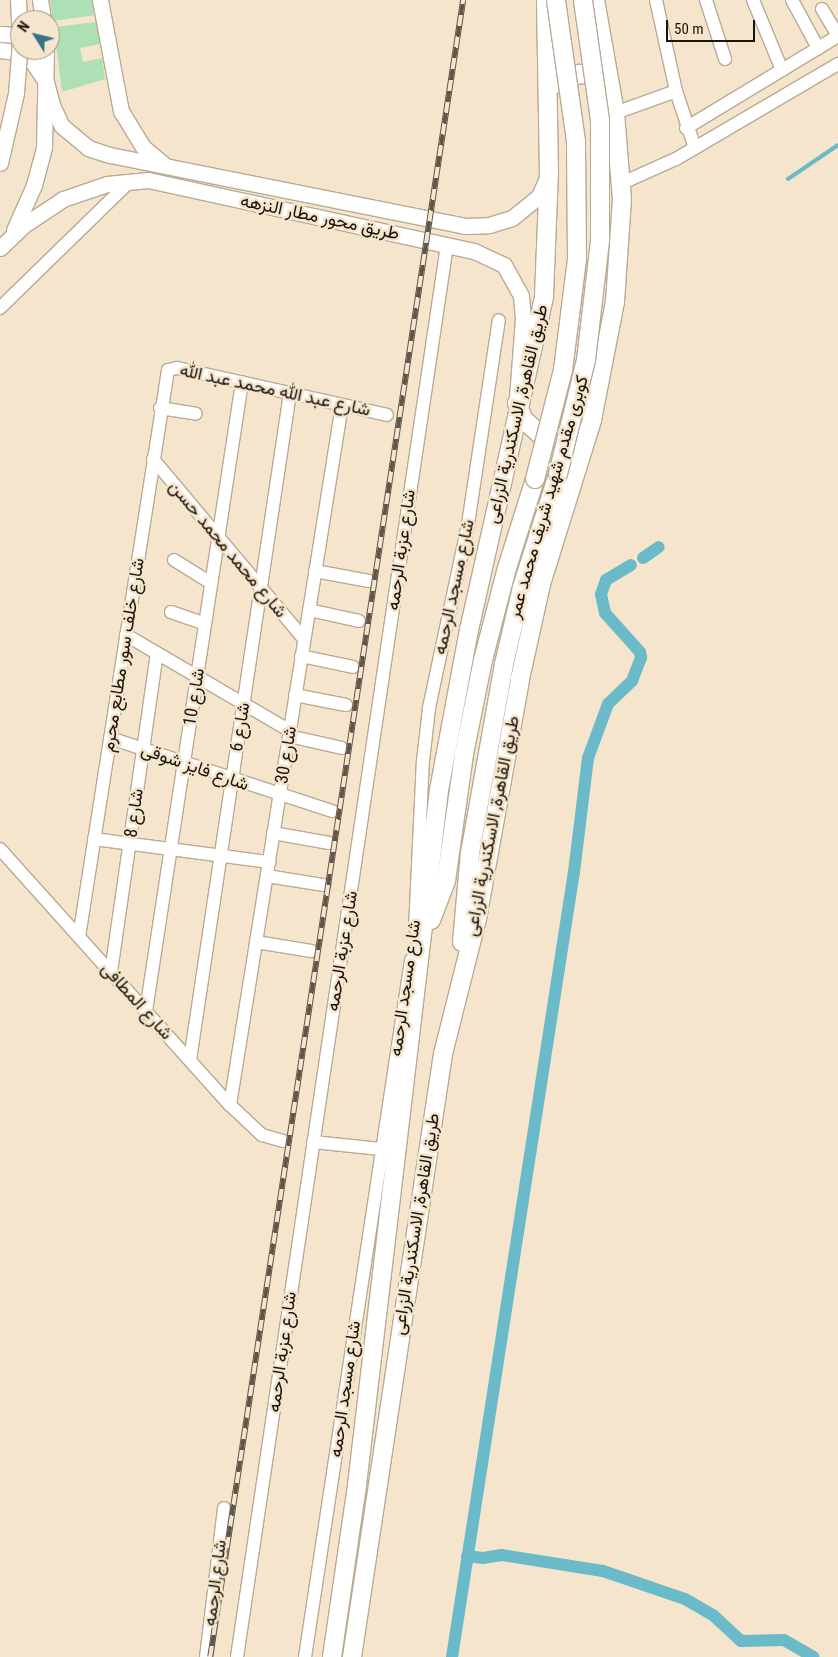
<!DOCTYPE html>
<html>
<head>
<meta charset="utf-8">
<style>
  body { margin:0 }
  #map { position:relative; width:838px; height:1657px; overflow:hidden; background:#f5e5cc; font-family:"Roboto Condensed",Vazirmatn,sans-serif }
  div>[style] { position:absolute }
  .green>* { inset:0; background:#afe0b5 }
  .stream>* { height:4px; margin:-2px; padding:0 2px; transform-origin:2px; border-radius:2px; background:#6bbac9 }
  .canal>* { height:12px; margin:-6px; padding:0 6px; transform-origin:6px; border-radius:6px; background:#6bbac9 }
  .roads { filter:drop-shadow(1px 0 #b9aa93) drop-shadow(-1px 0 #b9aa93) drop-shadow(0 1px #b9aa93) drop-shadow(0 -1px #b9aa93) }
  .minor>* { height:12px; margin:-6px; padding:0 6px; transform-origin:6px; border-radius:6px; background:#fff }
  .major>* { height:15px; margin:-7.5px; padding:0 7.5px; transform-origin:7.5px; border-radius:7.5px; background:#fff }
  .highway>* { height:18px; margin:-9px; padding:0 9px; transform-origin:9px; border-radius:9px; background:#fff }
  .rail>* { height:5.5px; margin-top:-2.75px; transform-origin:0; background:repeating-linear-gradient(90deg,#f5e5cc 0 11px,#5f5649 0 22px); box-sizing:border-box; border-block:1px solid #5f5649 }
  .bridges { filter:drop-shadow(1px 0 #b9aa93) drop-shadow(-1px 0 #b9aa93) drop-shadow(0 1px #b9aa93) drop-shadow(0 -1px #b9aa93) }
  .major-bridge>* { height:15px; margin:-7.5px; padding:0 7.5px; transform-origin:7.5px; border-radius:7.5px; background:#fff }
  .highway-bridge>* { height:18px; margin:-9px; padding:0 9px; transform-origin:9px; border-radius:9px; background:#fff }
  span { translate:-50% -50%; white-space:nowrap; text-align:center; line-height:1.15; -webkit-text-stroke:5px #f5e5cc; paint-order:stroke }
  .street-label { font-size:18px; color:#1a140c }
  .north { position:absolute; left:10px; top:10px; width:50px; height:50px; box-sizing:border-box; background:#f5e5cc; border:1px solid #9d917f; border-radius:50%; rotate:306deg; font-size:14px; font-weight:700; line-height:20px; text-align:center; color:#1a140c }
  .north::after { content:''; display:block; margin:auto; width:18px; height:22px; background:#367189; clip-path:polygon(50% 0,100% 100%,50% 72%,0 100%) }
  .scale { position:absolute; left:666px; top:20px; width:89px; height:22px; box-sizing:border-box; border:2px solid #1a140c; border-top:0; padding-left:6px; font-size:15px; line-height:18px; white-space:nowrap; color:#1a140c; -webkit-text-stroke:4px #f5e5cc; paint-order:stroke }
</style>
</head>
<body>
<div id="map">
  <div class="green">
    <i style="clip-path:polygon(50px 0,92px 0,96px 15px,53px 21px)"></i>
    <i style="clip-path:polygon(96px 22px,100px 44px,80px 48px,83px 62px,102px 58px,105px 79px,62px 92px,54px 27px)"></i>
  </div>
  <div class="stream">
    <i style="left:788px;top:179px;width:60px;rotate:-34.2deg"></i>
  </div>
  <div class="canal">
    <i style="left:643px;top:558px;width:19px;rotate:-35deg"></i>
    <i style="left:467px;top:1556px;width:16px;rotate:7deg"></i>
    <i style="left:483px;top:1558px;width:19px;rotate:-9deg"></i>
    <i style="left:502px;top:1555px;width:102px;rotate:9deg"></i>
    <i style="left:603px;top:1571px;width:87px;rotate:18.9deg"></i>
    <i style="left:685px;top:1599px;width:32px;rotate:30deg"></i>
    <i style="left:713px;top:1615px;width:38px;rotate:43deg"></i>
    <i style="left:741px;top:1641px;width:43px;rotate:-1.3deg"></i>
    <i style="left:784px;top:1640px;width:34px;rotate:30deg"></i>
    <i style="left:452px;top:1657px;width:794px;rotate:-81.17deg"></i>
    <i style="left:574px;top:872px;width:115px;rotate:-83deg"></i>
    <i style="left:588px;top:758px;width:58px;rotate:-69.7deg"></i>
    <i style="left:608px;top:704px;width:33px;rotate:-44deg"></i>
    <i style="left:632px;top:681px;width:25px;rotate:-69deg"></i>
    <i style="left:641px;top:658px;width:6px;rotate:-99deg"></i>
    <i style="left:640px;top:652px;width:52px;rotate:-131.9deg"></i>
    <i style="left:605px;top:613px;width:19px;rotate:-102deg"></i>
    <i style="left:601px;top:594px;width:15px;rotate:-70deg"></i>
    <i style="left:606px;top:580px;width:29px;rotate:-31deg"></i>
  </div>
  <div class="roads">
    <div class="minor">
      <i style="left:656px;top:0;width:93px;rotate:77.6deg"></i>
      <i style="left:676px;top:91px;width:60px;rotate:71.6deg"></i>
      <i style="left:706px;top:0;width:62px;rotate:72.1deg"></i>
      <i style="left:753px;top:0;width:76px;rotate:67.5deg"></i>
      <i style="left:792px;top:0;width:55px;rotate:61.6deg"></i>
      <i style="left:822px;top:9px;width:31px;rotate:59deg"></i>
      <i style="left:615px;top:113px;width:65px;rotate:-19.8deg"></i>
      <i style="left:686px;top:128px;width:178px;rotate:-31.2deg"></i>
      <i style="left:620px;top:184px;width:61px;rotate:-24.1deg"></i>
      <i style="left:676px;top:159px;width:188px;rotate:-30.4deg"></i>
      <i style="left:0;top:308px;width:182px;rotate:-44.3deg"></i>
      <i style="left:160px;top:408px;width:36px;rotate:9deg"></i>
      <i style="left:153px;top:459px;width:235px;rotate:50deg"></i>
      <i style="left:174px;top:560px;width:44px;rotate:31.9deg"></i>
      <i style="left:315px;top:571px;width:55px;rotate:10.5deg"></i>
      <i style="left:309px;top:610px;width:51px;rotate:12.4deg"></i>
      <i style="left:171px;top:612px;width:36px;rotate:19deg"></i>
      <i style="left:126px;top:635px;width:190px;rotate:30.3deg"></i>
      <i style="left:301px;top:656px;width:53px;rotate:11.9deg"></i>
      <i style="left:295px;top:695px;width:52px;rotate:11.1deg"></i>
      <i style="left:289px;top:736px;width:54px;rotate:12.8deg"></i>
      <i style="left:110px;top:738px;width:234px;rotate:18.2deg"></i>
      <i style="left:273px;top:833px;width:57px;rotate:10.1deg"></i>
      <i style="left:94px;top:839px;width:177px;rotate:7.5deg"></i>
      <i style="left:0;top:849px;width:344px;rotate:48.1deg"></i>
      <i style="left:230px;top:1105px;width:44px;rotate:43.2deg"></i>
      <i style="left:262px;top:1135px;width:22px;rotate:16deg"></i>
      <i style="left:267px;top:876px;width:58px;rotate:9deg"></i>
      <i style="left:415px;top:928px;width:167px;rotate:-87.3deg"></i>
      <i style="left:423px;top:761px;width:53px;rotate:-83.5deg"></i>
      <i style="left:429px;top:708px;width:188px;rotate:-78deg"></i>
      <i style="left:468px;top:524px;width:206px;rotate:-81.4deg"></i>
      <i style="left:79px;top:937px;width:574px;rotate:-81.08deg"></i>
      <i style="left:168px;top:370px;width:9px;rotate:-13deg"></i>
      <i style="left:177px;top:368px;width:215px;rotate:12.6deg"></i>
      <i style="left:256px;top:942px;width:56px;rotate:9.3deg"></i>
      <i style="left:111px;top:972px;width:322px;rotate:-81.8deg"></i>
      <i style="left:146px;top:1011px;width:636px;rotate:-81.32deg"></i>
      <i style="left:190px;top:1060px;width:674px;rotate:-81.47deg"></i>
      <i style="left:230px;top:1105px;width:709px;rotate:-80.91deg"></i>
      <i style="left:313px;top:1142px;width:68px;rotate:5.9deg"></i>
      <i style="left:206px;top:1657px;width:150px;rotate:-83.1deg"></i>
      <i style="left:237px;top:1657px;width:1428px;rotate:-81.54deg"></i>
      <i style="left:305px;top:1657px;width:705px;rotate:-81.35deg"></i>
    </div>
    <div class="major">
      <i style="left:40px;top:0;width:20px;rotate:81deg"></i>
      <i style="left:100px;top:0;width:113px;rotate:79.3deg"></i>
      <i style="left:121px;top:111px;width:42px;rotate:58.6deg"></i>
      <i style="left:143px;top:147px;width:26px;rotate:40deg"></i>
      <i style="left:0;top:34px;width:20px;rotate:3deg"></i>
      <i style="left:0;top:50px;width:17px;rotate:7deg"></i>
      <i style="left:17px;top:52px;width:17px;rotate:31deg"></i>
      <i style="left:32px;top:61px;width:25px;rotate:56deg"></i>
      <i style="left:46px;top:82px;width:24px;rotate:75deg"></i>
      <i style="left:52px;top:105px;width:23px;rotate:65deg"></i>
      <i style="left:62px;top:126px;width:34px;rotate:40deg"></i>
      <i style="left:88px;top:148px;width:23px;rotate:18deg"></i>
      <i style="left:110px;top:155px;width:362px;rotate:11.3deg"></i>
      <i style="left:465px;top:226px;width:24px;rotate:-2deg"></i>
      <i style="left:489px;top:225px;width:24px;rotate:-17deg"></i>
      <i style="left:512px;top:218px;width:35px;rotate:-39deg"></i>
      <i style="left:539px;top:196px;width:22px;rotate:-66deg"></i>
      <i style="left:14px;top:230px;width:49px;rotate:-66deg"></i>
      <i style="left:34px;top:185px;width:39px;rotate:-75deg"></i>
      <i style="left:44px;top:147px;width:97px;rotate:-88.8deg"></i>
      <i style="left:0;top:248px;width:33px;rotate:-44deg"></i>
      <i style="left:24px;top:225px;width:47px;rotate:-33.7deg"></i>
      <i style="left:63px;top:199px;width:46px;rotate:-18.8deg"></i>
      <i style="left:107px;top:184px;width:41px;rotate:-5.6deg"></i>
      <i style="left:148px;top:180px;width:334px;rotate:12.3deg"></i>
      <i style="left:474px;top:251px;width:33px;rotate:25deg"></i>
      <i style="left:504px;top:265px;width:35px;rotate:61deg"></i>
      <i style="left:521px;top:296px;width:22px;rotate:85deg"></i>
      <i style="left:523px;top:318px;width:79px;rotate:94.3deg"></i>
    </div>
    <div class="highway">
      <i style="left:555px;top:84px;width:26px;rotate:-23deg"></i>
      <i style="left:579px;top:74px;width:12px;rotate:5deg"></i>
      <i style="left:591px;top:75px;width:17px;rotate:31deg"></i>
      <i style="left:517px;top:403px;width:17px;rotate:69deg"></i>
      <i style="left:523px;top:419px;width:24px;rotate:42deg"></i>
      <i style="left:541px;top:435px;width:16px;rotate:14deg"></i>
      <i style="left:557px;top:439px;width:24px;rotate:-17deg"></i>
      <i style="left:431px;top:920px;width:42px;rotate:-69deg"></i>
      <i style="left:446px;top:881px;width:128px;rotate:-81.9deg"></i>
      <i style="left:464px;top:754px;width:96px;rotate:-78.6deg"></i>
      <i style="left:483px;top:660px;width:95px;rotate:-75.4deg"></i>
      <i style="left:507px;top:568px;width:93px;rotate:-72.5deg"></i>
      <i style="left:462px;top:942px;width:89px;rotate:-84.9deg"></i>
      <i style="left:470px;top:853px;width:192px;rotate:-79.8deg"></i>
      <i style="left:504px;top:664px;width:79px;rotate:-76.8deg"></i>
      <i style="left:522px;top:587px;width:119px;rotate:-72.3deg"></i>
      <i style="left:332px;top:1657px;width:174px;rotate:-81.7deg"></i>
      <i style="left:357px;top:1485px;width:700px;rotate:-83.27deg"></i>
      <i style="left:439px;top:790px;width:163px;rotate:-79.4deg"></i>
      <i style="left:469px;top:630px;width:342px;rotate:-77.3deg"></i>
      <i style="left:544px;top:296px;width:122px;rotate:-87.7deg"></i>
      <i style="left:549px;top:174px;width:174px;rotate:-91deg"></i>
      <i style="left:352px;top:1657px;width:610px;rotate:-81.42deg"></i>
      <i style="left:443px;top:1054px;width:139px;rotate:-75.9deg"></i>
      <i style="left:477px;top:919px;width:244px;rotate:-79.8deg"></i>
      <i style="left:520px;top:679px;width:97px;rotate:-77.5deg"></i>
      <i style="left:541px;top:584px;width:172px;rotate:-72.7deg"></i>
      <i style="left:592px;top:420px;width:120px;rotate:-79deg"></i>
      <i style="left:615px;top:302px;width:102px;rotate:-86.1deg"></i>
      <i style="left:622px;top:200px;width:87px;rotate:-94.6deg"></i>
      <i style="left:615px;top:113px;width:115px;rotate:-100deg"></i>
    </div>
  </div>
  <div class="rail">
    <i style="left:210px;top:1657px;width:1676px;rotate:-81.32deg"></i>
  </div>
  <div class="bridges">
    <div class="major-bridge">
      <i style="left:0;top:163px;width:72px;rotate:-77.1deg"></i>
      <i style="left:16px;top:93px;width:52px;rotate:-85.6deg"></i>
      <i style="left:20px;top:41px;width:41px;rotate:-92.8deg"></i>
    </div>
    <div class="highway-bridge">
      <i style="left:558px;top:474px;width:117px;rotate:-76.2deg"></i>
      <i style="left:586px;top:360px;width:121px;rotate:-83.3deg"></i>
      <i style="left:600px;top:240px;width:120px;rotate:-90deg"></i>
      <i style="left:600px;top:120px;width:121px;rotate:-98.1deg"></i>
      <i style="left:535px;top:479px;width:113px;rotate:-75.6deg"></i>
      <i style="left:563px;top:370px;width:112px;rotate:-82.8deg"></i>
      <i style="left:577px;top:259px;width:118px;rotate:-90.5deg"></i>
      <i style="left:576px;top:141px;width:142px;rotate:-98.1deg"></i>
    </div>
  </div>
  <div class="street-label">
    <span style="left:320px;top:217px;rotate:12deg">طريق محور مطار النزهه</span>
    <span style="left:275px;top:390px;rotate:12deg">شارع عبد الله محمد عبد الله</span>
    <span style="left:517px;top:414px;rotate:-77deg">طريق القاهرة, الاسكندرية الزراعى</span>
    <span style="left:548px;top:497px;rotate:-74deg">كوبرى مقدم شهيد شريف محمد عمر</span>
    <span style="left:228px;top:549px;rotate:50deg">شارع محمد محمد حسن</span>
    <span style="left:401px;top:550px;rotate:-82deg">شارع عزبة الرحمه</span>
    <span style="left:454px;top:587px;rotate:-78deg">شارع مسجد الرحمه</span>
    <span style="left:123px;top:655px;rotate:-81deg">شارع خلف سور مطابع محرم</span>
    <span style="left:194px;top:697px;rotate:-81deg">شارع 10</span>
    <span style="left:240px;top:727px;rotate:-81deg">شارع 6</span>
    <span style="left:286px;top:755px;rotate:-81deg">شارع 30</span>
    <span style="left:195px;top:767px;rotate:19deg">شارع فايز شوقى</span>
    <span style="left:134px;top:813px;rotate:-82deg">شارع 8</span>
    <span style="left:492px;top:826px;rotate:-79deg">طريق القاهرة, الاسكندرية الزراعى</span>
    <span style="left:342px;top:951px;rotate:-81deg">شارع عزبة الرحمه</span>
    <span style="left:405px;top:988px;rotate:-82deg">شارع مسجد الرحمه</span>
    <span style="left:137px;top:1001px;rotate:48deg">شارع المطافى</span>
    <span style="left:416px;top:1224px;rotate:-81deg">طريق القاهرة, الاسكندرية الزراعى</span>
    <span style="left:282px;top:1352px;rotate:-82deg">شارع عزبة الرحمه</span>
    <span style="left:345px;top:1389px;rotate:-82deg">شارع مسجد الرحمه</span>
    <span style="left:215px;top:1583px;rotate:-83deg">شارع الرحمه</span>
  </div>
  <div class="north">N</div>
  <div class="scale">50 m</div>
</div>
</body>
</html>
